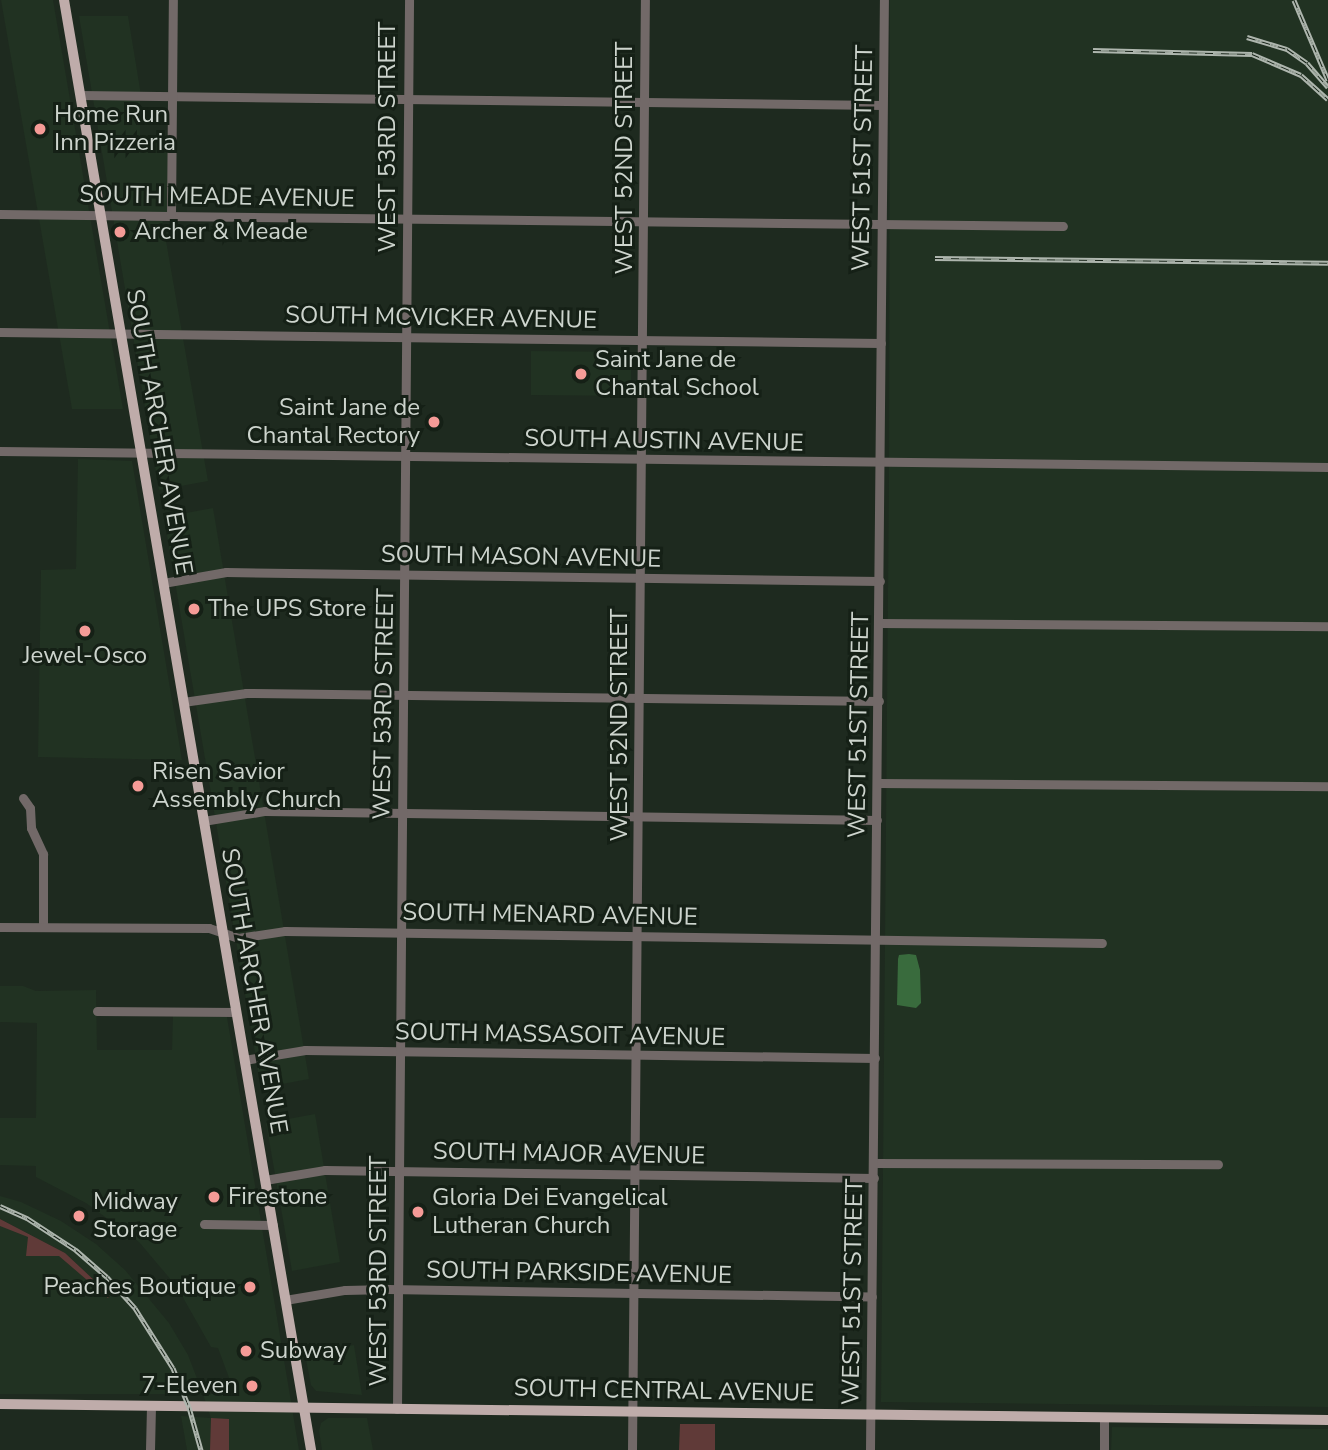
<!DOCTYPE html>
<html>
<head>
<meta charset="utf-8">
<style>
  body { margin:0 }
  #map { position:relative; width:1328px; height:1450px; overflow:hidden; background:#1e2a1f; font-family:"Nunito Sans",sans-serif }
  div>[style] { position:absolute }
  .built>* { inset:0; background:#213222 }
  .green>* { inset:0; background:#603a38 }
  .water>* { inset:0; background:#396b3d }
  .minor>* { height:9px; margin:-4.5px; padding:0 4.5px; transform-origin:4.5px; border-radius:4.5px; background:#726968 }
  .major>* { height:10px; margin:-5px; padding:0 5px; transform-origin:5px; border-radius:5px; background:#bfacaa }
  .rail>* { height:5px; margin-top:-2.5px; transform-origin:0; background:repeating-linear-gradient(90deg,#152016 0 8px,#aeb6ae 0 16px); box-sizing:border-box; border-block:2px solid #aeb6ae }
  .dots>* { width:19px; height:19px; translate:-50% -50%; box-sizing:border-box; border:4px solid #152016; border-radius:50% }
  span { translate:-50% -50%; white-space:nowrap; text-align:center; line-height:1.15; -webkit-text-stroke:6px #152016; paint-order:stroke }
  .poi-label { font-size:24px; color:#cdd4cd }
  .left { translate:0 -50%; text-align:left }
  .right { translate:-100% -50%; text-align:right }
  .street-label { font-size:24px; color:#cdd4cd }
</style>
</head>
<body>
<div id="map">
  <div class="built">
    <i style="clip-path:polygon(1px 0,53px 0,123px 409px,72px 409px)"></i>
    <i style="clip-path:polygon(890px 0,1328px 0,1328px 1407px,881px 1402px,889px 476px)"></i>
    <i style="clip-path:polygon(79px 16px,128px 16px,140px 89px,140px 136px,169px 137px,168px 218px,162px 218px,208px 481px,159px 490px)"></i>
    <i style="clip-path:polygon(531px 351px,631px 352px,631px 396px,531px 395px)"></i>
    <i style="clip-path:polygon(78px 459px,132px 461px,182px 760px,38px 757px,41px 570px,76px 569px)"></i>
    <i style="clip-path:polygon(213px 508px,309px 1079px,261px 1088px,164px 517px)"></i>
    <i style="clip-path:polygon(0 986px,23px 986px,36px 991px,96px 990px,97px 1050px,172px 1050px,173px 1015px,227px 1017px,299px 1450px,187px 1450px,181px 1416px,211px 1418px,203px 1394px,0 1394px,0 1224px,30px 1235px,59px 1253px,110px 1295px,65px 1253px,0 1219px,0 1196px,21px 1202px,61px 1221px,96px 1244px,125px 1270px,169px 1323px,188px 1355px,203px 1394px,235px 1394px,218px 1348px,211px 1347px,177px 1287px,139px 1242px,86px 1203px,36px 1177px,36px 1166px,0 1165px,0 1118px,36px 1118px,37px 1023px,0 1022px)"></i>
    <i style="clip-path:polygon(315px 1114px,340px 1262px,292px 1271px,266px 1123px)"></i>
    <i style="clip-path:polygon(354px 1345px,362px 1395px,316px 1391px,311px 1385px,305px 1354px)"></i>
    <i style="clip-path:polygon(328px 1418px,367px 1418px,373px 1450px,322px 1450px,319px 1431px,321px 1423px)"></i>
    <i style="clip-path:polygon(1112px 1427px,1328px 1429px,1328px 1450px,1111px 1450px)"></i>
  </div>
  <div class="green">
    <i style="clip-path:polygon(0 1219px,65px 1253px,110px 1295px,108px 1298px,59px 1256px,26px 1256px,28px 1237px,0 1226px)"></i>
    <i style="clip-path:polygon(211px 1418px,229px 1419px,229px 1450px,210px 1450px)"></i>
    <i style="clip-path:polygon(680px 1424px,715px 1424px,715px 1450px,679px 1450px)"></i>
  </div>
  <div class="water">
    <i style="clip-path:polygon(909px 954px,916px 955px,920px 970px,921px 1003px,916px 1008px,897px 1005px,898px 959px,899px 955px)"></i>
  </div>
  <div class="minor">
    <i style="left:80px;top:95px;width:802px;rotate:0.71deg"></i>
    <i style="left:0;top:214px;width:1063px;rotate:0.65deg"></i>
    <i style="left:171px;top:215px;width:215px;rotate:-89.5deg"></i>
    <i style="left:0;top:332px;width:881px;rotate:0.72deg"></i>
    <i style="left:0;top:451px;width:1328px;rotate:0.69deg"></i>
    <i style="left:163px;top:583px;width:64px;rotate:-9.9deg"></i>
    <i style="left:226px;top:572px;width:654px;rotate:0.79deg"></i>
    <i style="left:879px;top:623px;width:449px;rotate:0.4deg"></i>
    <i style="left:183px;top:702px;width:64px;rotate:-8.1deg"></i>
    <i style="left:246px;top:693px;width:633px;rotate:0.72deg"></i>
    <i style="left:878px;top:783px;width:450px;rotate:0.4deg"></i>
    <i style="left:23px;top:798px;width:12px;rotate:55deg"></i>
    <i style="left:30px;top:808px;width:20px;rotate:87deg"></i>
    <i style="left:31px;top:828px;width:29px;rotate:65deg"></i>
    <i style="left:43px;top:854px;width:73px;rotate:90deg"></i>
    <i style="left:203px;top:821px;width:63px;rotate:-9.2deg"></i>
    <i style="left:265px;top:811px;width:612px;rotate:0.84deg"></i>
    <i style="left:0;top:927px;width:209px;rotate:0.3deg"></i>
    <i style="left:209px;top:928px;width:31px;rotate:19deg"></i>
    <i style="left:238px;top:938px;width:48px;rotate:-8.5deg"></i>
    <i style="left:285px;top:931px;width:817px;rotate:0.84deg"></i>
    <i style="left:97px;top:1011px;width:139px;rotate:0.4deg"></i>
    <i style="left:244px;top:1060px;width:62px;rotate:-9.3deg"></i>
    <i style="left:305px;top:1050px;width:570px;rotate:0.8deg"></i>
    <i style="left:874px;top:1163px;width:344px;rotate:0.2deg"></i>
    <i style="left:265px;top:1180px;width:61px;rotate:-9.5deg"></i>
    <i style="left:325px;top:1170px;width:549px;rotate:0.83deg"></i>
    <i style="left:204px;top:1224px;width:69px;rotate:0.8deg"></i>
    <i style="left:285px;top:1300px;width:61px;rotate:-9.5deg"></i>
    <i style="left:345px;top:1290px;width:43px;rotate:-1.3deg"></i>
    <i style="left:388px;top:1289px;width:484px;rotate:0.9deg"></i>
    <i style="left:397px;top:1409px;width:1409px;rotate:-89.51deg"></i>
    <i style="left:150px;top:1450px;width:44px;rotate:-88.7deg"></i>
    <i style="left:632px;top:1450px;width:1450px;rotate:-89.49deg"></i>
    <i style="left:870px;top:1450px;width:1450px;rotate:-89.45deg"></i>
    <i style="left:1104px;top:1450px;width:32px;rotate:-90deg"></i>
  </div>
  <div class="major">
    <i style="left:64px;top:0;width:1471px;rotate:80.33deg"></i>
    <i style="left:0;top:1404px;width:1328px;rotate:0.69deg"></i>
  </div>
  <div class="rail">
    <i style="left:1294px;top:0;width:87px;rotate:67deg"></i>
    <i style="left:1247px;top:37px;width:42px;rotate:16.7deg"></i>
    <i style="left:1287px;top:49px;width:24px;rotate:35deg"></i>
    <i style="left:1307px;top:63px;width:32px;rotate:49deg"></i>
    <i style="left:1093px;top:50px;width:159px;rotate:1.4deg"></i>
    <i style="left:1252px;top:54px;width:53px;rotate:23.2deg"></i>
    <i style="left:1301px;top:75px;width:36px;rotate:42deg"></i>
    <i style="left:935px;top:258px;width:393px;rotate:0.7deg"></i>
    <i style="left:0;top:1206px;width:30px;rotate:24deg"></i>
    <i style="left:27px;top:1218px;width:59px;rotate:33.1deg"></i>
    <i style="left:76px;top:1250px;width:41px;rotate:41.1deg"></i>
    <i style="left:107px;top:1277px;width:42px;rotate:47.9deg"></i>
    <i style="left:135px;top:1308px;width:71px;rotate:57.7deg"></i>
    <i style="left:173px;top:1368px;width:42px;rotate:67.7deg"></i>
    <i style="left:189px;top:1407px;width:45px;rotate:74.4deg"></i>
  </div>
  <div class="dots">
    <i style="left:40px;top:129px;background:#f59b97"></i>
    <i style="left:120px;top:232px;background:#f59b97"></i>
    <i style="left:581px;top:374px;background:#f59b97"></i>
    <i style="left:434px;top:422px;background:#f59b97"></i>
    <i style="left:194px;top:609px;background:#f59b97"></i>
    <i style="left:85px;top:631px;background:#f59b97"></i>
    <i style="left:138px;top:786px;background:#f59b97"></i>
    <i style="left:214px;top:1197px;background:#f59b97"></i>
    <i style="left:418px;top:1212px;background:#f59b97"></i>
    <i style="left:79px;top:1216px;background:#f59b97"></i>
    <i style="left:250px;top:1287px;background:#f59b97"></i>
    <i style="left:246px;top:1351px;background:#f59b97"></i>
    <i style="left:252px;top:1386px;background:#f59b97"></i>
  </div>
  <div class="poi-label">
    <span class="left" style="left:54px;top:129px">Home Run<br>Inn Pizzeria</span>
    <span class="left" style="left:134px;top:232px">Archer &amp; Meade</span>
    <span class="left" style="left:595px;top:374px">Saint Jane de<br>Chantal School</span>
    <span class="right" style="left:420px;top:422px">Saint Jane de<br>Chantal Rectory</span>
    <span class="left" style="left:208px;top:609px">The UPS Store</span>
    <span style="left:85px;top:656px">Jewel-Osco</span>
    <span class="left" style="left:152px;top:786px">Risen Savior<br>Assembly Church</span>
    <span class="left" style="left:228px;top:1197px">Firestone</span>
    <span class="left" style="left:432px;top:1212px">Gloria Dei Evangelical<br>Lutheran Church</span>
    <span class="left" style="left:93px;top:1216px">Midway<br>Storage</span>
    <span class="right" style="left:236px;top:1287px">Peaches Boutique</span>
    <span class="left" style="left:260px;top:1351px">Subway</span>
    <span class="right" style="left:238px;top:1386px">7-Eleven</span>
  </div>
  <div class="street-label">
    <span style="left:388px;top:137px;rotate:-90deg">WEST 53RD STREET</span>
    <span style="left:625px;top:158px;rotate:-90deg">WEST 52ND STREET</span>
    <span style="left:863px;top:158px;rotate:-89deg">WEST 51ST STREET</span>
    <span style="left:217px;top:197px;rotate:1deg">SOUTH MEADE AVENUE</span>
    <span style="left:441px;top:318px;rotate:1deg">SOUTH MCVICKER AVENUE</span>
    <span style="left:159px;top:432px;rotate:80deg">SOUTH ARCHER AVENUE</span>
    <span style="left:664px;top:441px;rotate:1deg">SOUTH AUSTIN AVENUE</span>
    <span style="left:521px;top:557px;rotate:1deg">SOUTH MASON AVENUE</span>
    <span style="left:384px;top:704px;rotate:-89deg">WEST 53RD STREET</span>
    <span style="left:620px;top:725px;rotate:-90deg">WEST 52ND STREET</span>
    <span style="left:859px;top:725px;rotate:-89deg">WEST 51ST STREET</span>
    <span style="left:550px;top:915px;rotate:1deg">SOUTH MENARD AVENUE</span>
    <span style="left:254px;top:991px;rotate:80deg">SOUTH ARCHER AVENUE</span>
    <span style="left:560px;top:1035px;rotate:1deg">SOUTH MASSASOIT AVENUE</span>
    <span style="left:569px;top:1154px;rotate:1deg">SOUTH MAJOR AVENUE</span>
    <span style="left:379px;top:1271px;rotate:-90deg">WEST 53RD STREET</span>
    <span style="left:579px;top:1273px;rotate:1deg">SOUTH PARKSIDE AVENUE</span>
    <span style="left:853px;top:1292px;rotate:-89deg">WEST 51ST STREET</span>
    <span style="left:664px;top:1391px;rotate:1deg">SOUTH CENTRAL AVENUE</span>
  </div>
</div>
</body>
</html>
